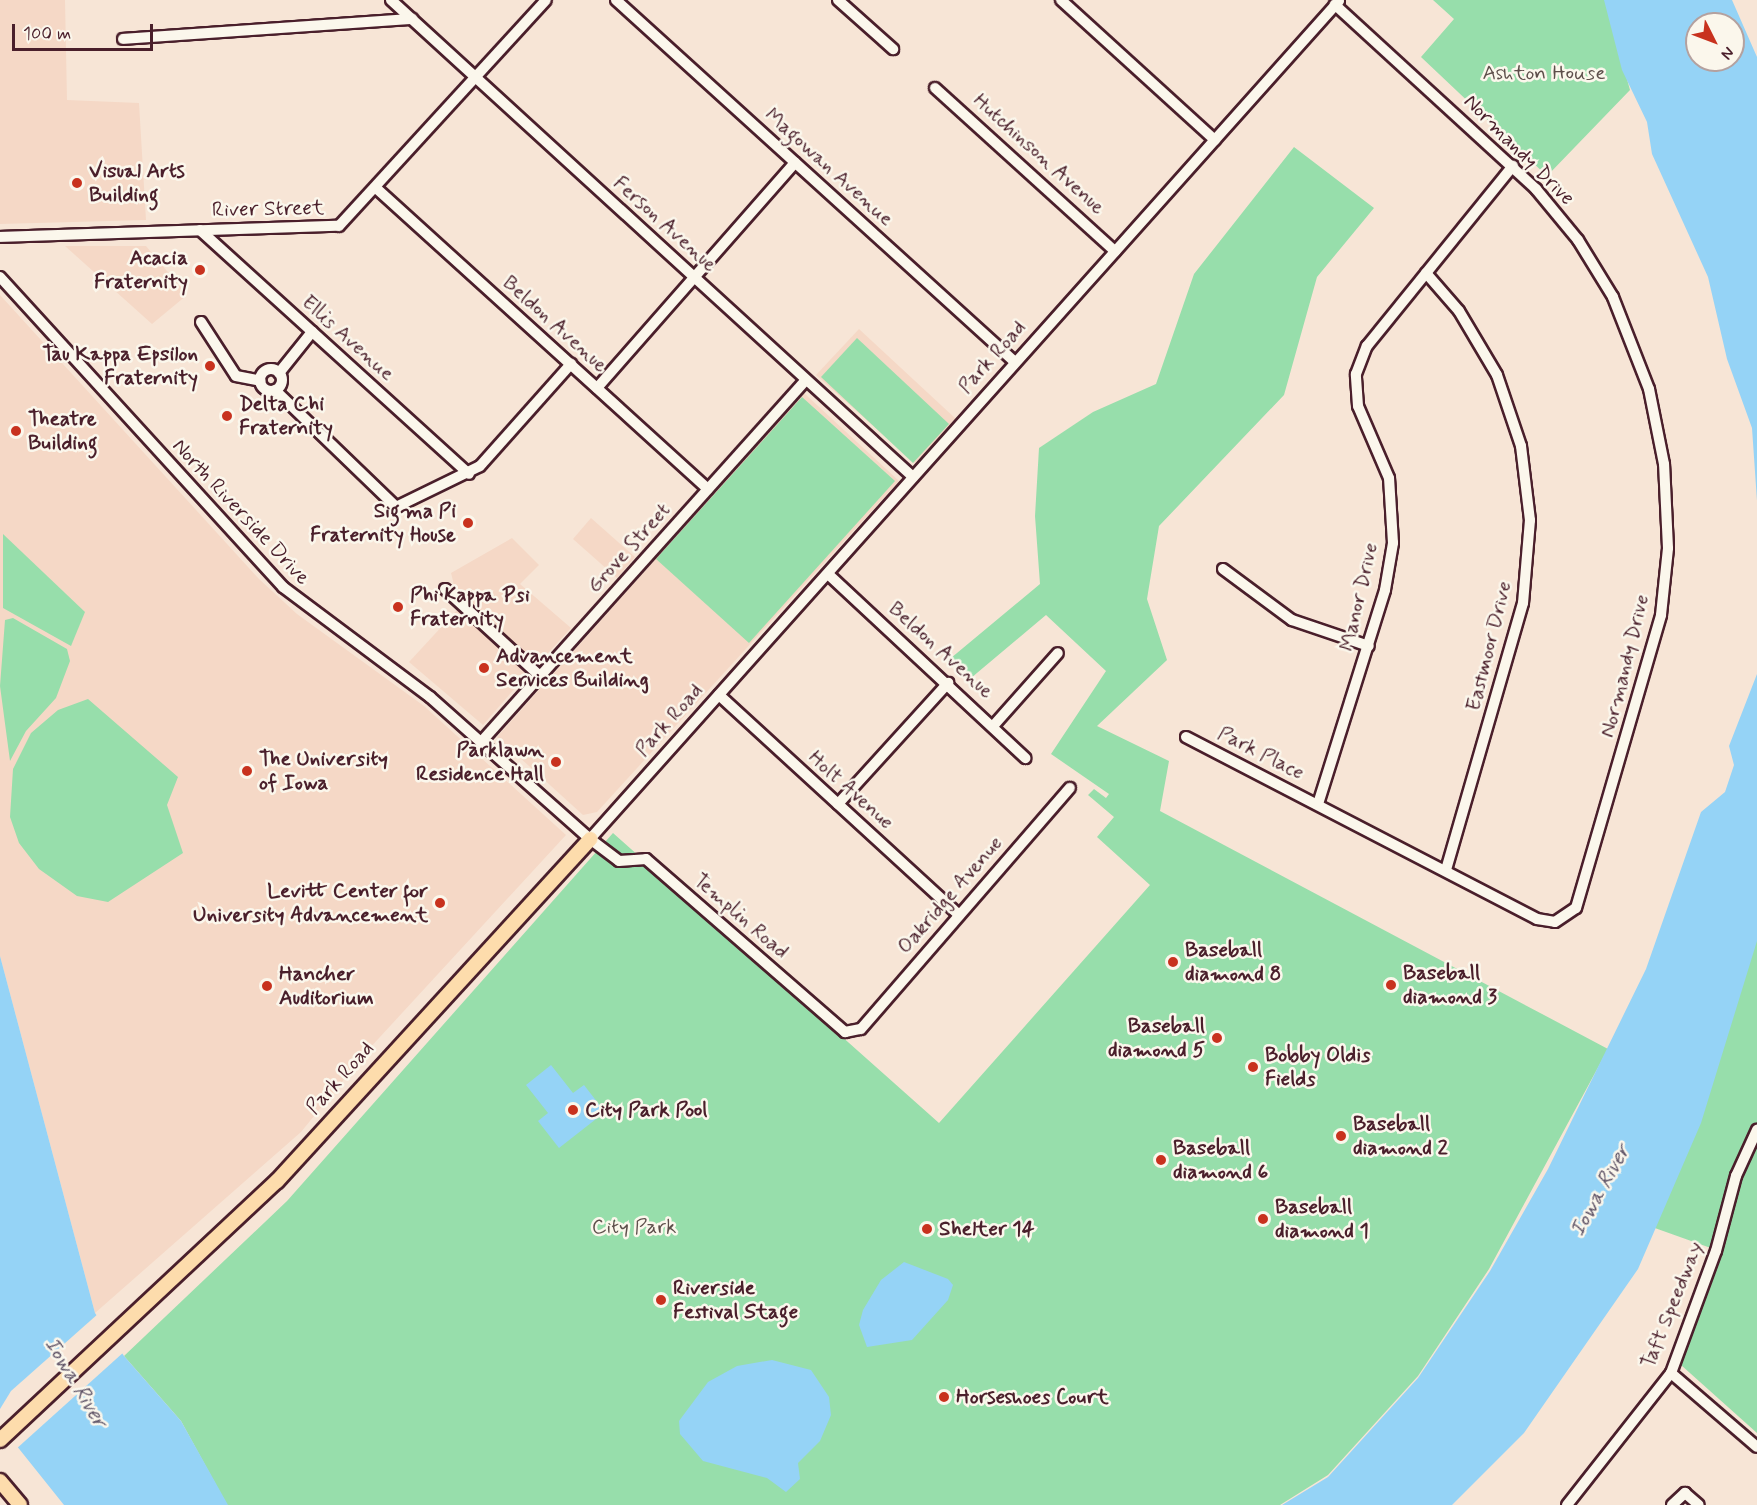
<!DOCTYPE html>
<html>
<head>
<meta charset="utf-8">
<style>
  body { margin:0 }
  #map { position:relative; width:1757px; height:1505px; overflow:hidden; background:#f7e5d6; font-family:Mynerve,sans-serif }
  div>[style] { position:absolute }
  .built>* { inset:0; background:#f5d8c6 }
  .green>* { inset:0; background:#97deab }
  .water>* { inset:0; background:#95d3f6 }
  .pier>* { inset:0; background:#f7e5d6 }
  .roads { filter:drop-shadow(2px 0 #4a1f2b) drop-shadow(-2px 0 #4a1f2b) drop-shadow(0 2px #4a1f2b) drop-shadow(0 -2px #4a1f2b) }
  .minor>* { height:10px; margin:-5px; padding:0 5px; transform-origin:5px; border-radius:5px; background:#fbf7ec }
  .minor>.ring { margin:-5px; padding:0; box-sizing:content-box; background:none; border:10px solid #fbf7ec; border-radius:50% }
  .major>* { height:14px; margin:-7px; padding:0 7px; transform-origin:7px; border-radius:7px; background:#fddcac }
  .dots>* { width:16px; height:16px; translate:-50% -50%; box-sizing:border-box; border:3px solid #fbf7ec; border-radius:50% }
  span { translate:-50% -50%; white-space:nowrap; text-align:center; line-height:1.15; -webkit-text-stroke:5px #fbf7ec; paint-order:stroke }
  .park-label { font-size:21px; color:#5d4f4b }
  .street-label { font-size:21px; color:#4a1f2b }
  .poi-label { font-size:21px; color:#4a1f2b; font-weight:700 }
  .left { translate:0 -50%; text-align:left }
  .right { translate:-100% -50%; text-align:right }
  .water-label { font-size:22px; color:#605568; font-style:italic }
  .north { position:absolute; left:1685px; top:12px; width:60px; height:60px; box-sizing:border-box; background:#fbf7ec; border:2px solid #b4a19f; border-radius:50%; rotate:132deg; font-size:16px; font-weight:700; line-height:24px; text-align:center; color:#4a1f2b }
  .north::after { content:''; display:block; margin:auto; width:21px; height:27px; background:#c8321e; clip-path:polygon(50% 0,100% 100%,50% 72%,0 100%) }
  .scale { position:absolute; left:12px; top:24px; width:141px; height:27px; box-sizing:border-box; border:3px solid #4a1f2b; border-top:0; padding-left:8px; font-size:18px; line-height:21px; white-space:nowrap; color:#4a1f2b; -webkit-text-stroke:4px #fbf7ec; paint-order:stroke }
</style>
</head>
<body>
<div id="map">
  <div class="built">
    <i style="clip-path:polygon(0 0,65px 0,67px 100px,139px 103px,146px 220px,0 224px)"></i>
    <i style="clip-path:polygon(65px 246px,146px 246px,187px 295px,152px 324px)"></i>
    <i style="clip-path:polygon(0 295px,259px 579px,297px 614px,424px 706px,566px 835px,368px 1050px,301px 1132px,95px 1313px,0 956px)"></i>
    <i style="clip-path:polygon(859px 329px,956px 419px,915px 463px,816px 375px)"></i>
    <i style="clip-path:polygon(804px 393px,899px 481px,597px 812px,583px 815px,497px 737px)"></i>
    <i style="clip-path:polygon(591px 518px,635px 557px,617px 578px,573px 539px)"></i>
    <i style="clip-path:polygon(512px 538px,539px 565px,520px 584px,571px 628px,538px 664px,457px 597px,451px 573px)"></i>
    <i style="clip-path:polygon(458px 609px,530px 671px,483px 725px,409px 662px)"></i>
  </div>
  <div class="green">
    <i style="clip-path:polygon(1433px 0,1605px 0,1630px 90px,1547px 176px,1421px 57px,1454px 19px)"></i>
    <i style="clip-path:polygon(1294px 147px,1374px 208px,1317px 277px,1284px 395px,1159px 526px,1147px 599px,1167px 660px,1097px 726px,1169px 761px,1160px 811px,1608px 1049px,1489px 1269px,1418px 1376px,1328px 1475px,1280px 1505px,227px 1505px,181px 1421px,124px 1356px,287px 1201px,613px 833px,939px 1123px,1150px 885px,1097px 837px,1114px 817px,1088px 795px,1094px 789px,1106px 798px,1109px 794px,1051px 754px,1106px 671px,1046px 615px,971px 678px,951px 658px,1040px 584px,1035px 516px,1039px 448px,1093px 412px,1156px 384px,1194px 274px)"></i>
    <i style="clip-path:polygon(857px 338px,949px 424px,913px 463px,821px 377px)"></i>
    <i style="clip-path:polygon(802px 397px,895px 481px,749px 643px,656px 559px)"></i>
    <i style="clip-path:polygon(3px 534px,85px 612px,71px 646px,3px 608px)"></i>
    <i style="clip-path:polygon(13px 618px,67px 649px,70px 661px,56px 698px,26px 731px,10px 761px,0 686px,5px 620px)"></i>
    <i style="clip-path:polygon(88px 699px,178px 777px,167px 805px,183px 853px,108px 902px,77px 896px,39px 869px,19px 843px,10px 817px,13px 769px,31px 733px,58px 710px)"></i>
    <i style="clip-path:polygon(1757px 938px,1757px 1433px,1681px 1365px,1722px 1252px,1652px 1227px)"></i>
  </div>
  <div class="water">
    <i style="clip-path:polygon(evenodd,1604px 0,1732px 0,1757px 57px,1757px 501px,1752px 428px,1727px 359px,1708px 277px,1652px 154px,1647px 122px,1622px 70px,1604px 0,1697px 24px,1733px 24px,1733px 60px,1697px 60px,1697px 24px)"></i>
    <i style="clip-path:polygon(1757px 674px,1757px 941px,1701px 1123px,1638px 1269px,1524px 1433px,1452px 1505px,1282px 1505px,1328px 1477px,1418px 1378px,1490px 1271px,1548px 1169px,1646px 969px,1701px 812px,1725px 792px,1734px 765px,1729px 746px)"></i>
    <i style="clip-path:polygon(0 956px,95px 1313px,124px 1356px,181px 1421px,228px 1505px,64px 1505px,0 1425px)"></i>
    <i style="clip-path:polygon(551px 1065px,573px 1093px,584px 1085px,605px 1112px,559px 1148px,538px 1121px,548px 1113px,526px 1085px)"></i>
    <i style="clip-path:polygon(904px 1262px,948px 1279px,953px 1285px,948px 1300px,912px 1340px,867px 1347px,859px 1325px,863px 1310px,881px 1280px)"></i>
    <i style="clip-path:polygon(772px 1360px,811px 1370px,829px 1397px,831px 1415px,820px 1441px,798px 1463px,800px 1479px,786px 1492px,767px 1478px,703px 1461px,680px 1434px,679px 1421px,708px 1382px,737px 1366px)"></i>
  </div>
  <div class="pier">
    <i style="clip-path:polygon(99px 1313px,125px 1351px,15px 1450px,0 1430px,0 1409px,11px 1391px)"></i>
  </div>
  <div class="roads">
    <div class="minor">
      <i style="left:391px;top:0;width:707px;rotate:42.42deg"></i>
      <i style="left:616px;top:0;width:539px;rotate:42.22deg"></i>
      <i style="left:838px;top:0;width:74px;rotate:41.7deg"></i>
      <i style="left:1061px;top:0;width:208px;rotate:42.3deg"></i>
      <i style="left:123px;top:39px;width:290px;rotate:-4deg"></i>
      <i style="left:935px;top:88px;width:243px;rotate:42.2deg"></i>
      <i style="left:376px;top:188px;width:448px;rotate:42.2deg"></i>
      <i style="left:200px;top:230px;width:363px;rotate:42.2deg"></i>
      <i style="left:0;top:237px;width:339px;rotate:-1.9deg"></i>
      <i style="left:339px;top:226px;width:306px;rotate:-47.5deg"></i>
      <i style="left:1426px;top:273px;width:50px;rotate:49deg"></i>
      <i style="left:1459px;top:311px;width:74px;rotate:59.3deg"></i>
      <i style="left:1497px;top:375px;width:75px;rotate:71.3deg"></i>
      <i style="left:1521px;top:446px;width:75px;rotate:83.1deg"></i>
      <i style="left:1530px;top:520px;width:83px;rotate:94.8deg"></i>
      <i style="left:1523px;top:603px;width:278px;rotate:106.1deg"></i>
      <i style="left:0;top:277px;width:420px;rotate:47.6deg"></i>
      <i style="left:283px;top:587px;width:184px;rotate:36.8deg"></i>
      <i style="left:430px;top:697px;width:214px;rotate:41.6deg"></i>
      <i style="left:590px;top:839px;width:36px;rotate:37deg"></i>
      <i style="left:619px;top:861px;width:27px;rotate:-4deg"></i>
      <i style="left:646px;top:859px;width:264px;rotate:41deg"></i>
      <i style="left:845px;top:1032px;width:16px;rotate:-11deg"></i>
      <i style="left:861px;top:1029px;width:319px;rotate:-49.1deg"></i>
      <i style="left:201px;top:322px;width:64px;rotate:57.1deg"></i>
      <i style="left:236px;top:376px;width:25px;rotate:11deg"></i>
      <i class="ring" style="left:260px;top:369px;width:12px;height:12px"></i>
      <i style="left:279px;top:373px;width:53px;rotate:-51.2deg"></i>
      <i style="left:597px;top:388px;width:300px;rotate:-48.7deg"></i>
      <i style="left:275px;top:390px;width:168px;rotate:44deg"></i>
      <i style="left:396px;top:507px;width:93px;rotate:-26deg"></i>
      <i style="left:480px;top:466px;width:137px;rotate:-48.3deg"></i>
      <i style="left:1223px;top:569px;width:86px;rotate:36.5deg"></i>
      <i style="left:1292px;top:620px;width:81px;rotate:18.7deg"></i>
      <i style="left:828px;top:574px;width:270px;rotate:43deg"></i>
      <i style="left:445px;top:589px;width:129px;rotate:42.5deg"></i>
      <i style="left:719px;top:695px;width:323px;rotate:42.5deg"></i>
      <i style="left:994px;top:725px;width:96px;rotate:-48.4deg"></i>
      <i style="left:1186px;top:737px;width:395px;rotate:27.4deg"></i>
      <i style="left:1537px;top:919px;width:18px;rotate:9deg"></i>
      <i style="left:1555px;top:922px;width:25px;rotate:-34deg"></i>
      <i style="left:1576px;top:908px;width:305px;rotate:-73.8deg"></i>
      <i style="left:1661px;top:615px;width:67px;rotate:-84deg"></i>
      <i style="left:1668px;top:548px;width:84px;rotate:-92.7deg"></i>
      <i style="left:1664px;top:464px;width:76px;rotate:-101.3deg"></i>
      <i style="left:1649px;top:389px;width:99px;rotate:-111.4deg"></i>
      <i style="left:1613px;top:297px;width:67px;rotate:-121.6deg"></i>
      <i style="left:1578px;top:240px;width:66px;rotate:-129.5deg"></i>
      <i style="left:1536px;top:189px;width:273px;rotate:-137.5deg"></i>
      <i style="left:481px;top:742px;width:486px;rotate:-48.1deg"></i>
      <i style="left:838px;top:804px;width:164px;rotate:-47.7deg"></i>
      <i style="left:1318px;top:804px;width:224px;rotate:-72.6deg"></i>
      <i style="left:1385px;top:590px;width:48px;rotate:-80.3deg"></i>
      <i style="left:1393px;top:543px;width:65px;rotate:-93.5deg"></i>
      <i style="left:1389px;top:478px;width:78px;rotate:-113.3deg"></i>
      <i style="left:1358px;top:406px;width:32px;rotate:-94deg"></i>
      <i style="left:1356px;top:374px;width:30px;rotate:-69deg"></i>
      <i style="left:1367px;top:346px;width:232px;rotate:-51deg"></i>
      <i style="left:590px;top:839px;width:1124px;rotate:-48.21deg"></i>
      <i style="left:1671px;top:1373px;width:113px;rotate:40.7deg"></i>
      <i style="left:1567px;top:1505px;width:168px;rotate:-51.8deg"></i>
      <i style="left:1671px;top:1373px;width:130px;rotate:-69.8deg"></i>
      <i style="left:1716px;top:1251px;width:78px;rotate:-75.1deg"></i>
      <i style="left:1736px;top:1176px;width:51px;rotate:-65.5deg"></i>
      <i style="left:1672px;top:1505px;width:18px;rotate:-43deg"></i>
      <i style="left:1685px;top:1493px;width:18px;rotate:41deg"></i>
    </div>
    <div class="major">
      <i style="left:0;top:1440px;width:379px;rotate:-43.1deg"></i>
      <i style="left:277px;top:1181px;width:464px;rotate:-47.5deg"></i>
      <i style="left:0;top:1481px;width:31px;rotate:50deg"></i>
    </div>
  </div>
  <div class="dots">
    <i style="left:77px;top:183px;background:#c8321e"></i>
    <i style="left:200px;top:270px;background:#c8321e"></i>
    <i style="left:210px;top:366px;background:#c8321e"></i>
    <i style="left:227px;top:416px;background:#c8321e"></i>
    <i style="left:16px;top:431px;background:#c8321e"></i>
    <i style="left:468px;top:523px;background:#c8321e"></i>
    <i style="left:398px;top:607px;background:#c8321e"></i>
    <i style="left:484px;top:668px;background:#c8321e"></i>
    <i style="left:556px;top:762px;background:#c8321e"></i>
    <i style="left:247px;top:771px;background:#c8321e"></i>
    <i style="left:440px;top:903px;background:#c8321e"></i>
    <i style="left:1173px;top:962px;background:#c8321e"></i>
    <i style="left:1391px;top:985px;background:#c8321e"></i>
    <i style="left:267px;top:986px;background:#c8321e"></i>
    <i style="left:1217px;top:1038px;background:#c8321e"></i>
    <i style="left:1253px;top:1067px;background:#c8321e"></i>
    <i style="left:573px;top:1110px;background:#c8321e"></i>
    <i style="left:1341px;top:1136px;background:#c8321e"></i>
    <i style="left:1161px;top:1160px;background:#c8321e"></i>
    <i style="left:1263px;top:1219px;background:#c8321e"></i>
    <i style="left:927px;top:1229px;background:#c8321e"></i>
    <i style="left:661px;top:1300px;background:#c8321e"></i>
    <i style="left:944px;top:1397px;background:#c8321e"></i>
  </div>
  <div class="park-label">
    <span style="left:1544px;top:73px">Ashton House</span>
    <span style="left:634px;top:1227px">City Park</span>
  </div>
  <div class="street-label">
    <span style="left:1519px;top:150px;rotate:45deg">Normandy Drive</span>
    <span style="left:1039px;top:154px;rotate:42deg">Hutchinson Avenue</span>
    <span style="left:829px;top:167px;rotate:42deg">Magowan Avenue</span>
    <span style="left:268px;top:209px;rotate:-1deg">River Street</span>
    <span style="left:665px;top:224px;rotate:42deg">Ferson Avenue</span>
    <span style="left:555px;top:324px;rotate:42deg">Beldon Avenue</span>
    <span style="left:348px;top:338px;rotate:42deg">Ellis Avenue</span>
    <span style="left:992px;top:357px;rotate:-48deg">Park Road</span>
    <span style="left:241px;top:512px;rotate:47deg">North Riverside Drive</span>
    <span style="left:629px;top:548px;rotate:-48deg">Grove Street</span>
    <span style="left:1359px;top:597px;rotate:-77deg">Manor Drive</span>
    <span style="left:1489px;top:646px;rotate:-76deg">Eastmoor Drive</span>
    <span style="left:941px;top:650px;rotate:42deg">Beldon Avenue</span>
    <span style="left:1625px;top:666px;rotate:-76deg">Normandy Drive</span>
    <span style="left:669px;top:720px;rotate:-48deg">Park Road</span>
    <span style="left:1261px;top:753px;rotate:27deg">Park Place</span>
    <span style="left:851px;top:790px;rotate:42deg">Holt Avenue</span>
    <span style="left:950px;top:895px;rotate:-49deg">Oakridge Avenue</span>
    <span style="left:741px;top:916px;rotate:41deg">Templin Road</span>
    <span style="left:340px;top:1078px;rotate:-48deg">Park Road</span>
    <span style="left:1672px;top:1305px;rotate:-68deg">Taft Speedway</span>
  </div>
  <div class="poi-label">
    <span class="left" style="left:89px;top:183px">Visual Arts<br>Building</span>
    <span class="right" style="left:188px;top:270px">Acacia<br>Fraternity</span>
    <span class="right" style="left:198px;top:366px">Tau Kappa Epsilon<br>Fraternity</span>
    <span class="left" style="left:239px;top:416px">Delta Chi<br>Fraternity</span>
    <span class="left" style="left:28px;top:431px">Theatre<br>Building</span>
    <span class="right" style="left:456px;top:523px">Sigma Pi<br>Fraternity House</span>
    <span class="left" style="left:410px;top:607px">Phi Kappa Psi<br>Fraternity</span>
    <span class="left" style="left:496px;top:668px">Advancement<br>Services Building</span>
    <span class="right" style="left:544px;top:762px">Parklawn<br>Residence Hall</span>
    <span class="left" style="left:259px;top:771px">The University<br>of Iowa</span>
    <span class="right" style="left:428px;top:903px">Levitt Center for<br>University Advancement</span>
    <span class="left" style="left:1185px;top:962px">Baseball<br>diamond 8</span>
    <span class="left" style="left:1403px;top:985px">Baseball<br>diamond 3</span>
    <span class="left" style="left:279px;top:986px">Hancher<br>Auditorium</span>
    <span class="right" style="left:1205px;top:1038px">Baseball<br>diamond 5</span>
    <span class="left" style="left:1265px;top:1067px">Bobby Oldis<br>Fields</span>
    <span class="left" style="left:585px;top:1110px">City Park Pool</span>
    <span class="left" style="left:1353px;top:1136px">Baseball<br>diamond 2</span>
    <span class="left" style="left:1173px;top:1160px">Baseball<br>diamond 6</span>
    <span class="left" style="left:1275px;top:1219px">Baseball<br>diamond 1</span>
    <span class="left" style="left:939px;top:1229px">Shelter 14</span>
    <span class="left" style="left:673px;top:1300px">Riverside<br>Festival Stage</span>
    <span class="left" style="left:956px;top:1397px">Horseshoes Court</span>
  </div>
  <div class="water-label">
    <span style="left:1601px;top:1191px;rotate:-61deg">Iowa River</span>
    <span style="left:75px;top:1383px;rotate:59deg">Iowa River</span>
  </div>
  <div class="north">N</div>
  <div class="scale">100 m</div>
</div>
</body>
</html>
